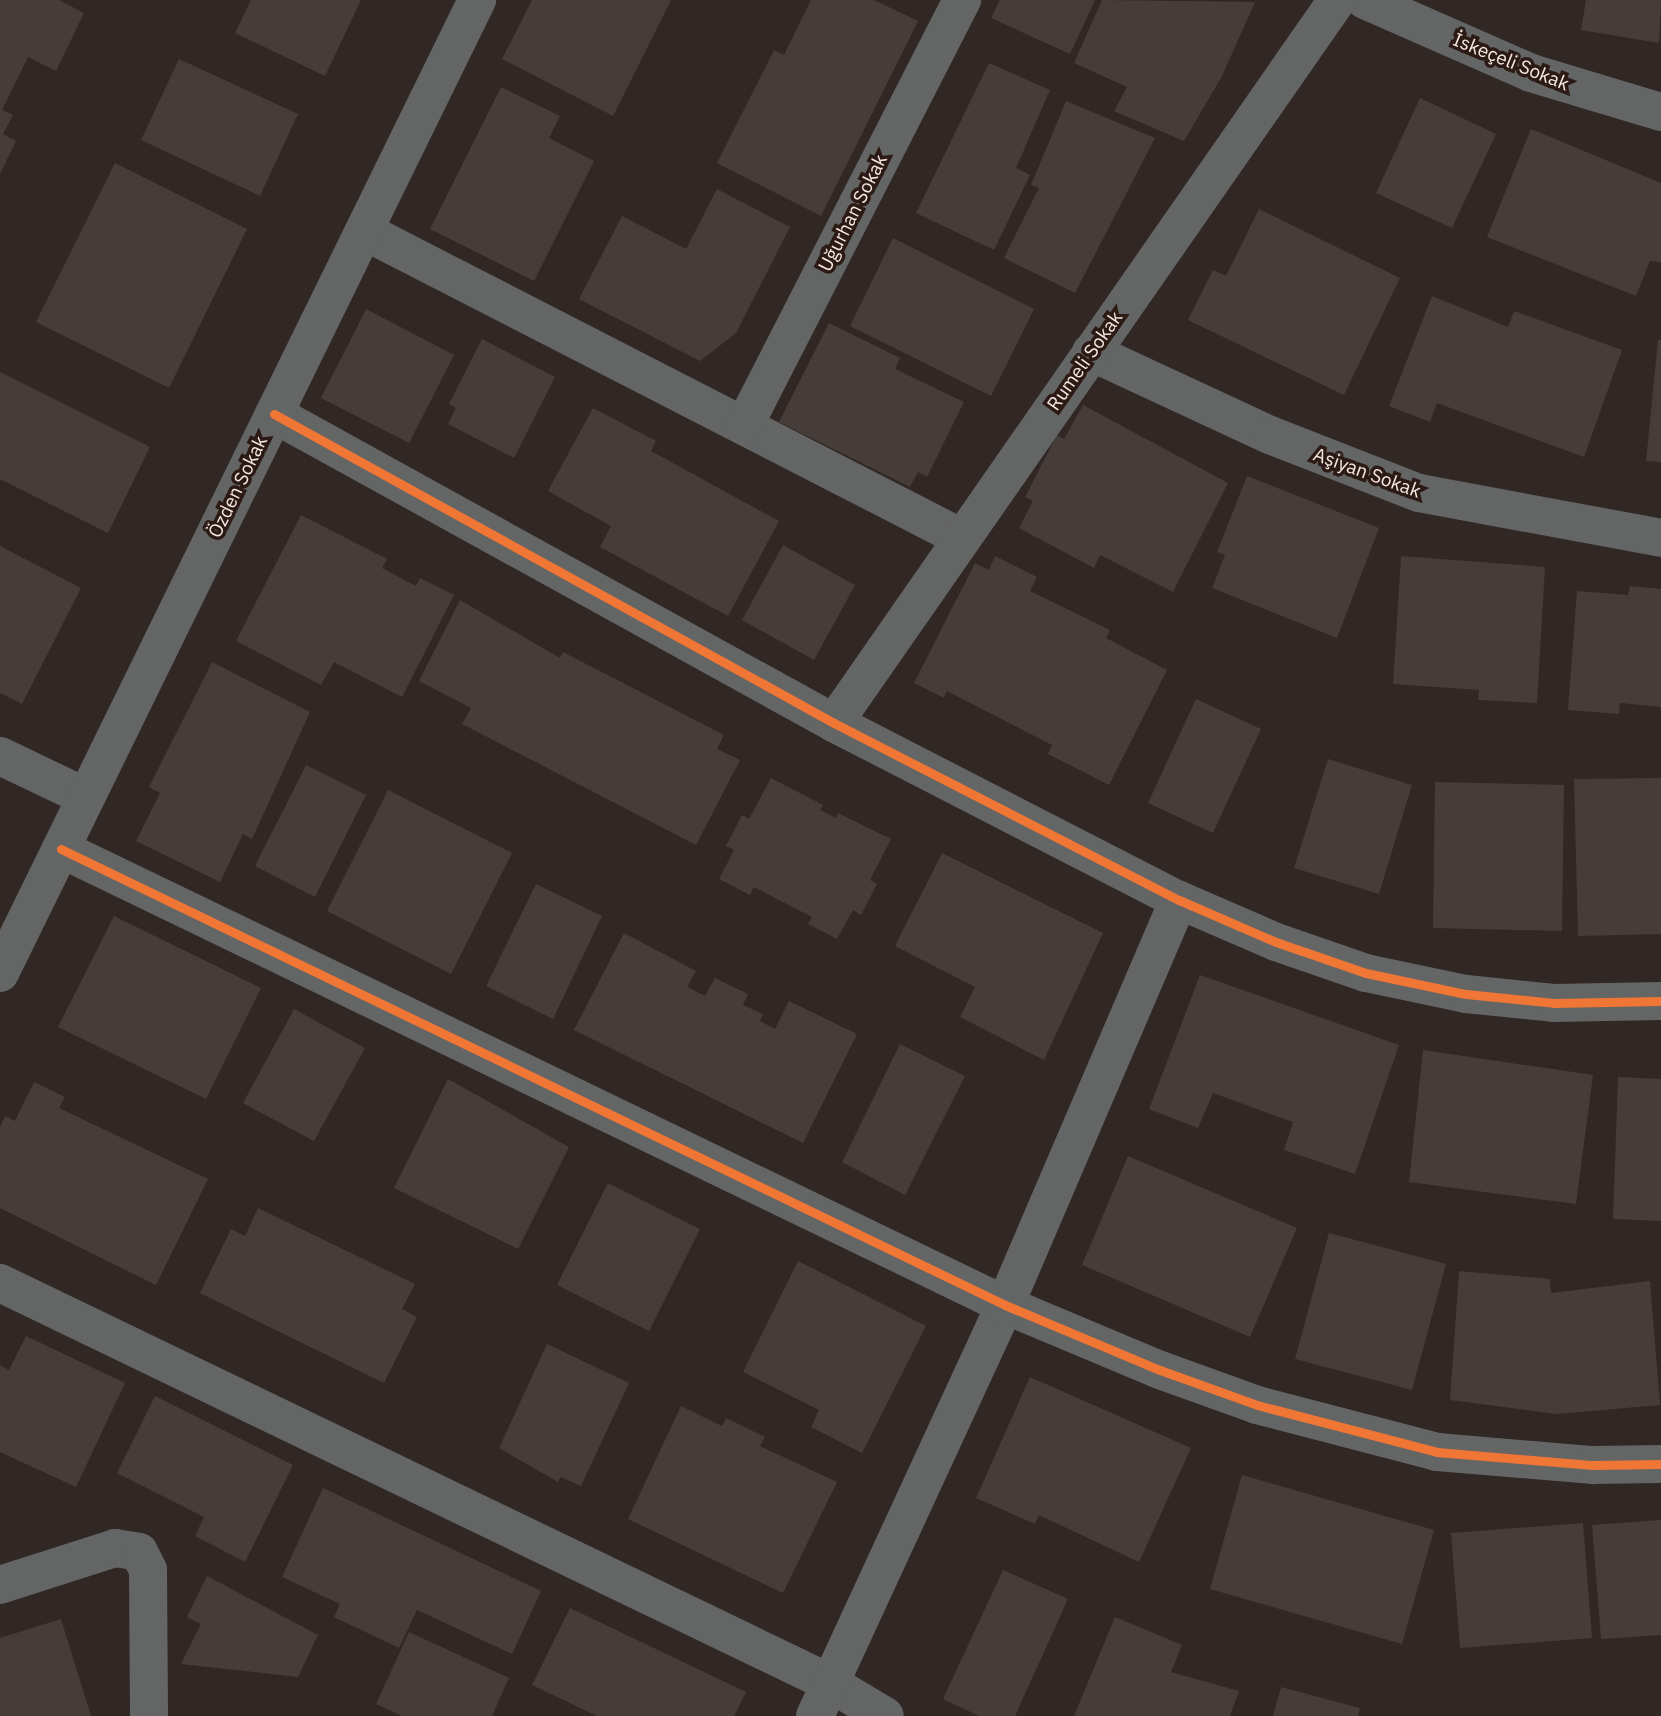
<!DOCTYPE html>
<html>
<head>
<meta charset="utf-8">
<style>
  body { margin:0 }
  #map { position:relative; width:1661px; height:1716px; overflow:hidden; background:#312724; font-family:"IBM Plex Sans",sans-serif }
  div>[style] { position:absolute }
  .building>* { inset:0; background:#463d3a }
  .street>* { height:38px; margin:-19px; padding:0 19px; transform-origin:19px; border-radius:19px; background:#646565 }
  .cycleway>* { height:9px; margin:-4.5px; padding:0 4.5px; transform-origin:4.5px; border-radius:4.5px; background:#f07635 }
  span { translate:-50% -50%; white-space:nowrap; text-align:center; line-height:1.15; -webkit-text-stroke:7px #2c1a15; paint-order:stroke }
  .street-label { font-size:19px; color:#f5e8e5 }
</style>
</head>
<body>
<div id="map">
  <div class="building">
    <i style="clip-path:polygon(0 0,59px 0,84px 13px,56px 71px,28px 57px,2px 110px,13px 115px,3px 134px,16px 141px,0 174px)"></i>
    <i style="clip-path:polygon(251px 0,361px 0,325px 76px,235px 33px)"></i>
    <i style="clip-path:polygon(532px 0,671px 0,613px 116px,502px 59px)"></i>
    <i style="clip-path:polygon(811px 0,874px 0,918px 21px,821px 216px,717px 163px,774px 50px,784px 55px)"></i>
    <i style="clip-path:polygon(1000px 0,1095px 0,1070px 54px,991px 18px)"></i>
    <i style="clip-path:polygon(1102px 0,1255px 2px,1222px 76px,1184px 141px,1114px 111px,1127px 87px,1074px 63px)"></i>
    <i style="clip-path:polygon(1586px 0,1661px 0,1659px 43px,1581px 30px)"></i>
    <i style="clip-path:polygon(179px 59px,298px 114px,260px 196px,141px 140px)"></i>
    <i style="clip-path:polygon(989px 63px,1050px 90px,1016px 168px,1030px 175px,994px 250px,916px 213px)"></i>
    <i style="clip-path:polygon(501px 87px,560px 116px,549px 138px,594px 161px,534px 281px,430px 229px)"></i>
    <i style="clip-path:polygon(1420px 98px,1496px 134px,1452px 228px,1376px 193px)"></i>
    <i style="clip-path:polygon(1066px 101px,1155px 138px,1075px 293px,1004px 258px,1039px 188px,1031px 185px)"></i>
    <i style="clip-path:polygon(1531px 129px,1661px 183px,1661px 262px,1650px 261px,1636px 296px,1487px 237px)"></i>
    <i style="clip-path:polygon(115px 163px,247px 229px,169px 388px,36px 322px)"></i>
    <i style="clip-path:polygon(717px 189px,790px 227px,736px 333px,700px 361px,579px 299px,622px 216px,686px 249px)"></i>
    <i style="clip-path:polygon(1259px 209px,1400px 278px,1344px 395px,1188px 320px,1213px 270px,1226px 276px)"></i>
    <i style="clip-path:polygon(893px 238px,1034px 309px,991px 396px,850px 326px)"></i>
    <i style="clip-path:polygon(1432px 296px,1508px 327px,1514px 311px,1622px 350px,1584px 457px,1437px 403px,1430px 422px,1389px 406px)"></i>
    <i style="clip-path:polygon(366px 309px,454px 355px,409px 443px,321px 398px)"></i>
    <i style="clip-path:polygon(829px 323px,900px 358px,895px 369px,964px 402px,927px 477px,918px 472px,910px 487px,779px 422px)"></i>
    <i style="clip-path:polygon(482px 339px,555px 377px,514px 458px,448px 424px,456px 408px,449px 404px)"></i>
    <i style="clip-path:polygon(1658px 340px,1661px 340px,1661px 462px,1646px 461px)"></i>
    <i style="clip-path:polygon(0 372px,150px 447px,108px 533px,0 479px)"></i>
    <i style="clip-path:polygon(1083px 405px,1228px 483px,1173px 592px,1100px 555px,1094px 568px,1019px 528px,1033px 501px,1025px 497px,1057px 435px,1064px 439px)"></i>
    <i style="clip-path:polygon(593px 408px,656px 441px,651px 451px,779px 521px,728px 616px,600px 547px,611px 526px,548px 491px)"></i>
    <i style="clip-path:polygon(1247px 476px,1379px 528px,1337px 638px,1212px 588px,1225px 555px,1217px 552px)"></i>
    <i style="clip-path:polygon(301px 515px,387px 559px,382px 568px,416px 586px,420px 578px,454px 595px,402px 697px,334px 662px,321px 685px,236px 641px)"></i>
    <i style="clip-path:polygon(783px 545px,855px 585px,814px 660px,742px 620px)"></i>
    <i style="clip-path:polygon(0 546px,81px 588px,22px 704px,0 693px)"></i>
    <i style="clip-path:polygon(995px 556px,1037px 577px,1030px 591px,1110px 630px,1106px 638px,1167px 670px,1109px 785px,1048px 754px,1052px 745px,947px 691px,944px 698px,914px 683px,975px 563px,989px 570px)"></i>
    <i style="clip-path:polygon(1401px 556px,1545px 567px,1537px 703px,1478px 700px,1479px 690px,1393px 684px)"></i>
    <i style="clip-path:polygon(1630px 586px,1661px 589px,1661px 707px,1620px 703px,1619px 714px,1568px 710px,1577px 591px,1628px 595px)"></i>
    <i style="clip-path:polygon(460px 600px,560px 658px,563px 652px,724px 735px,717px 749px,740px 760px,696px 845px,462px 724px,471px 708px,419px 681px)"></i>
    <i style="clip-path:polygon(212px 662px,310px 712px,252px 839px,243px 834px,220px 882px,136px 841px,160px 793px,149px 787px)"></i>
    <i style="clip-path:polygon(1196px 699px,1261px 729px,1213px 833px,1148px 803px)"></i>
    <i style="clip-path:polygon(1328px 759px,1412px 785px,1379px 894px,1294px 868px)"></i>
    <i style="clip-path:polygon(306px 765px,366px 795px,315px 897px,255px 866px)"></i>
    <i style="clip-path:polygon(771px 778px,823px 805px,820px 810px,836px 818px,838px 813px,891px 839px,870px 880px,877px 884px,861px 915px,853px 910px,837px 939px,808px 924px,812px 917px,754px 887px,750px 895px,719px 879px,734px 850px,726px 846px,742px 815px,749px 819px)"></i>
    <i style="clip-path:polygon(1661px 778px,1661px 934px,1578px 936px,1574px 779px)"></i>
    <i style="clip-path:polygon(1435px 782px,1564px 785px,1562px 931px,1433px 928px)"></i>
    <i style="clip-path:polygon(388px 790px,512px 853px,451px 974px,327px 911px)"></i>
    <i style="clip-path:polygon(942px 853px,1103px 933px,1044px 1060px,960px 1017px,975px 987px,895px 946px)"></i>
    <i style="clip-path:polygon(536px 884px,602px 916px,553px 1019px,486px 986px)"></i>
    <i style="clip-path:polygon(114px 916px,261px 988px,206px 1099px,58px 1027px)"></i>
    <i style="clip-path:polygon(624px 933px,696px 971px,687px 987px,705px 996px,715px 978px,748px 994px,743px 1005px,763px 1014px,760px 1021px,775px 1029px,789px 1001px,857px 1034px,803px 1143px,574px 1030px)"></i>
    <i style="clip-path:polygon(1200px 975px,1399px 1045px,1355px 1174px,1284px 1150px,1293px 1122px,1213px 1093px,1198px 1128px,1149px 1109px)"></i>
    <i style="clip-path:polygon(294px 1009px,365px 1048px,314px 1141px,243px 1103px)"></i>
    <i style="clip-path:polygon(900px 1044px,965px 1076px,905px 1195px,842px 1162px)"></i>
    <i style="clip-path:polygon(1423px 1050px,1593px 1075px,1576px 1204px,1409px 1182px)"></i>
    <i style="clip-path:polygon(1618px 1077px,1661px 1079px,1661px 1221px,1613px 1219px)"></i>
    <i style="clip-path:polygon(448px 1079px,569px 1147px,518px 1249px,394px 1188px)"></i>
    <i style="clip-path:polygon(34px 1082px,65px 1097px,59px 1108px,208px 1179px,156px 1285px,0 1208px,0 1127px,5px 1116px,15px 1121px)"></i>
    <i style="clip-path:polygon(1128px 1156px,1297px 1228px,1250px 1337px,1082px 1265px)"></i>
    <i style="clip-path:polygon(608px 1183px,700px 1229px,649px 1331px,557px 1285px)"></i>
    <i style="clip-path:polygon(258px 1208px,415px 1284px,402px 1309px,417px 1317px,384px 1383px,200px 1293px,231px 1229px,245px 1236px)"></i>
    <i style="clip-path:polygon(1329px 1233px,1446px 1264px,1412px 1390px,1295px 1359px)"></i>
    <i style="clip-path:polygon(798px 1261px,926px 1326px,862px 1453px,811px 1427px,819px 1410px,743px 1372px)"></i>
    <i style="clip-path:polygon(1459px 1271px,1550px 1279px,1551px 1293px,1650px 1281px,1660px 1405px,1557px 1414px,1450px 1400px)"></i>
    <i style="clip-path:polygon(26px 1336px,125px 1383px,76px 1487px,0 1452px,0 1365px,9px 1370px)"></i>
    <i style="clip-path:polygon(547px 1344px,629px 1383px,581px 1486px,561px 1477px,558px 1482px,499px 1448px)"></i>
    <i style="clip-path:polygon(1030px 1377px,1191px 1448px,1139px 1562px,1039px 1515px,1035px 1524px,976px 1498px)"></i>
    <i style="clip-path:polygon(155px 1396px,293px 1465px,245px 1562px,195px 1536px,204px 1517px,117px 1473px)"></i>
    <i style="clip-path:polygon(681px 1406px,722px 1426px,726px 1418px,765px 1437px,760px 1446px,837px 1482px,783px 1593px,628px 1519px)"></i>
    <i style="clip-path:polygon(1242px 1475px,1434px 1530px,1402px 1644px,1210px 1589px)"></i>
    <i style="clip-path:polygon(323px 1488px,541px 1591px,512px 1654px,417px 1610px,399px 1648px,334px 1617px,340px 1604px,282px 1577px)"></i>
    <i style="clip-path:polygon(1661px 1520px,1661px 1635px,1601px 1639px,1592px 1525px)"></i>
    <i style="clip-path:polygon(1583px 1523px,1592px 1638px,1460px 1648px,1451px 1533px)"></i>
    <i style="clip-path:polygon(1003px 1570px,1068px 1599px,1015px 1716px,979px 1716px,943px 1699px)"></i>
    <i style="clip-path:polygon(207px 1576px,318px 1635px,298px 1677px,181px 1664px,201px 1624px,187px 1617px)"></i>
    <i style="clip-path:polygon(570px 1608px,746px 1692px,734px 1716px,597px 1716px,532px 1685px)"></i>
    <i style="clip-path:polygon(1115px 1617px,1182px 1645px,1171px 1672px,1239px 1691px,1230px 1716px,1074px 1716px)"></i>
    <i style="clip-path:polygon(61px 1619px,91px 1716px,0 1716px,0 1638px)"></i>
    <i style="clip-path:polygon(409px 1632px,509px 1678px,492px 1716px,402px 1716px,376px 1704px)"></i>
    <i style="clip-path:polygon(1281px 1687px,1360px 1708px,1358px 1716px,1273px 1716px)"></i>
  </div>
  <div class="street">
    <i style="left:1365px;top:0;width:181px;rotate:23.7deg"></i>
    <i style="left:1531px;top:73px;width:136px;rotate:16.7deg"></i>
    <i style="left:366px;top:232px;width:670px;rotate:27.18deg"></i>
    <i style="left:1091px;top:352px;width:197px;rotate:24.9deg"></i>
    <i style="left:1270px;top:435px;width:160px;rotate:21.3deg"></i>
    <i style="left:1419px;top:493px;width:246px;rotate:10.5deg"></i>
    <i style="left:274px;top:414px;width:640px;rotate:28.89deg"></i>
    <i style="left:834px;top:723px;width:388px;rotate:27.2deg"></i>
    <i style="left:1179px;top:900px;width:106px;rotate:23.4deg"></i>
    <i style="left:1276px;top:942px;width:95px;rotate:19deg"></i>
    <i style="left:1366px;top:973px;width:102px;rotate:11.9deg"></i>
    <i style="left:1466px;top:994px;width:88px;rotate:5.8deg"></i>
    <i style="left:1554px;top:1003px;width:107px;rotate:-1.1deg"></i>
    <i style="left:744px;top:426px;width:479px;rotate:-62.9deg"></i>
    <i style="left:834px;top:723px;width:881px;rotate:-55.17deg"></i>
    <i style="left:0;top:756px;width:95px;rotate:25.5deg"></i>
    <i style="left:61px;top:849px;width:1048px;rotate:25.78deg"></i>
    <i style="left:1005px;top:1305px;width:168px;rotate:22.8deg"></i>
    <i style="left:1160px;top:1370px;width:103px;rotate:19.8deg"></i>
    <i style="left:1257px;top:1405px;width:186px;rotate:14.6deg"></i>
    <i style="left:1437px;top:1452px;width:157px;rotate:4.8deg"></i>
    <i style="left:1593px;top:1465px;width:68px;rotate:-0.8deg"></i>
    <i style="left:0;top:973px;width:1084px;rotate:-63.88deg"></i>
    <i style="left:0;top:1283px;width:919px;rotate:25.73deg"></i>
    <i style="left:828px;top:1682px;width:66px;rotate:30.8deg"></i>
    <i style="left:0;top:1585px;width:121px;rotate:-17.8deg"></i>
    <i style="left:115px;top:1548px;width:24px;rotate:9deg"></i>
    <i style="left:139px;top:1552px;width:20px;rotate:63deg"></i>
    <i style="left:148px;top:1570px;width:146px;rotate:89.6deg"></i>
    <i style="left:815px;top:1716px;width:453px;rotate:-65.2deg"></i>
    <i style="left:1005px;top:1305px;width:441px;rotate:-66.8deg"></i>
  </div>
  <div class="cycleway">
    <i style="left:274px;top:414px;width:640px;rotate:28.89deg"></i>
    <i style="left:834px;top:723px;width:388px;rotate:27.2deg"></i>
    <i style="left:1179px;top:900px;width:106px;rotate:23.4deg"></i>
    <i style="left:1276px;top:942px;width:95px;rotate:19deg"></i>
    <i style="left:1366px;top:973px;width:102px;rotate:11.9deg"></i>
    <i style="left:1466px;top:994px;width:88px;rotate:5.8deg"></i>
    <i style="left:1554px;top:1003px;width:107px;rotate:-1.1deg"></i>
    <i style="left:61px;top:849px;width:1048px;rotate:25.78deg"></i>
    <i style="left:1005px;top:1305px;width:168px;rotate:22.8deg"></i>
    <i style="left:1160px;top:1370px;width:103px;rotate:19.8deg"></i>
    <i style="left:1257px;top:1405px;width:186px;rotate:14.6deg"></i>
    <i style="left:1437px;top:1452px;width:157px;rotate:4.8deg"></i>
    <i style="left:1593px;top:1465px;width:68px;rotate:-0.8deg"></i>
  </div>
  <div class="street-label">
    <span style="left:1511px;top:62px;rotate:22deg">İskeçeli Sokak</span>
    <span style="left:853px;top:213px;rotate:-63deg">Uğurhan Sokak</span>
    <span style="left:1085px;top:361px;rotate:-55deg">Rumeli Sokak</span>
    <span style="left:1367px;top:473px;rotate:20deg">Aşiyan Sokak</span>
    <span style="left:238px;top:487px;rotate:-64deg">Özden Sokak</span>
  </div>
</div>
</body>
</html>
